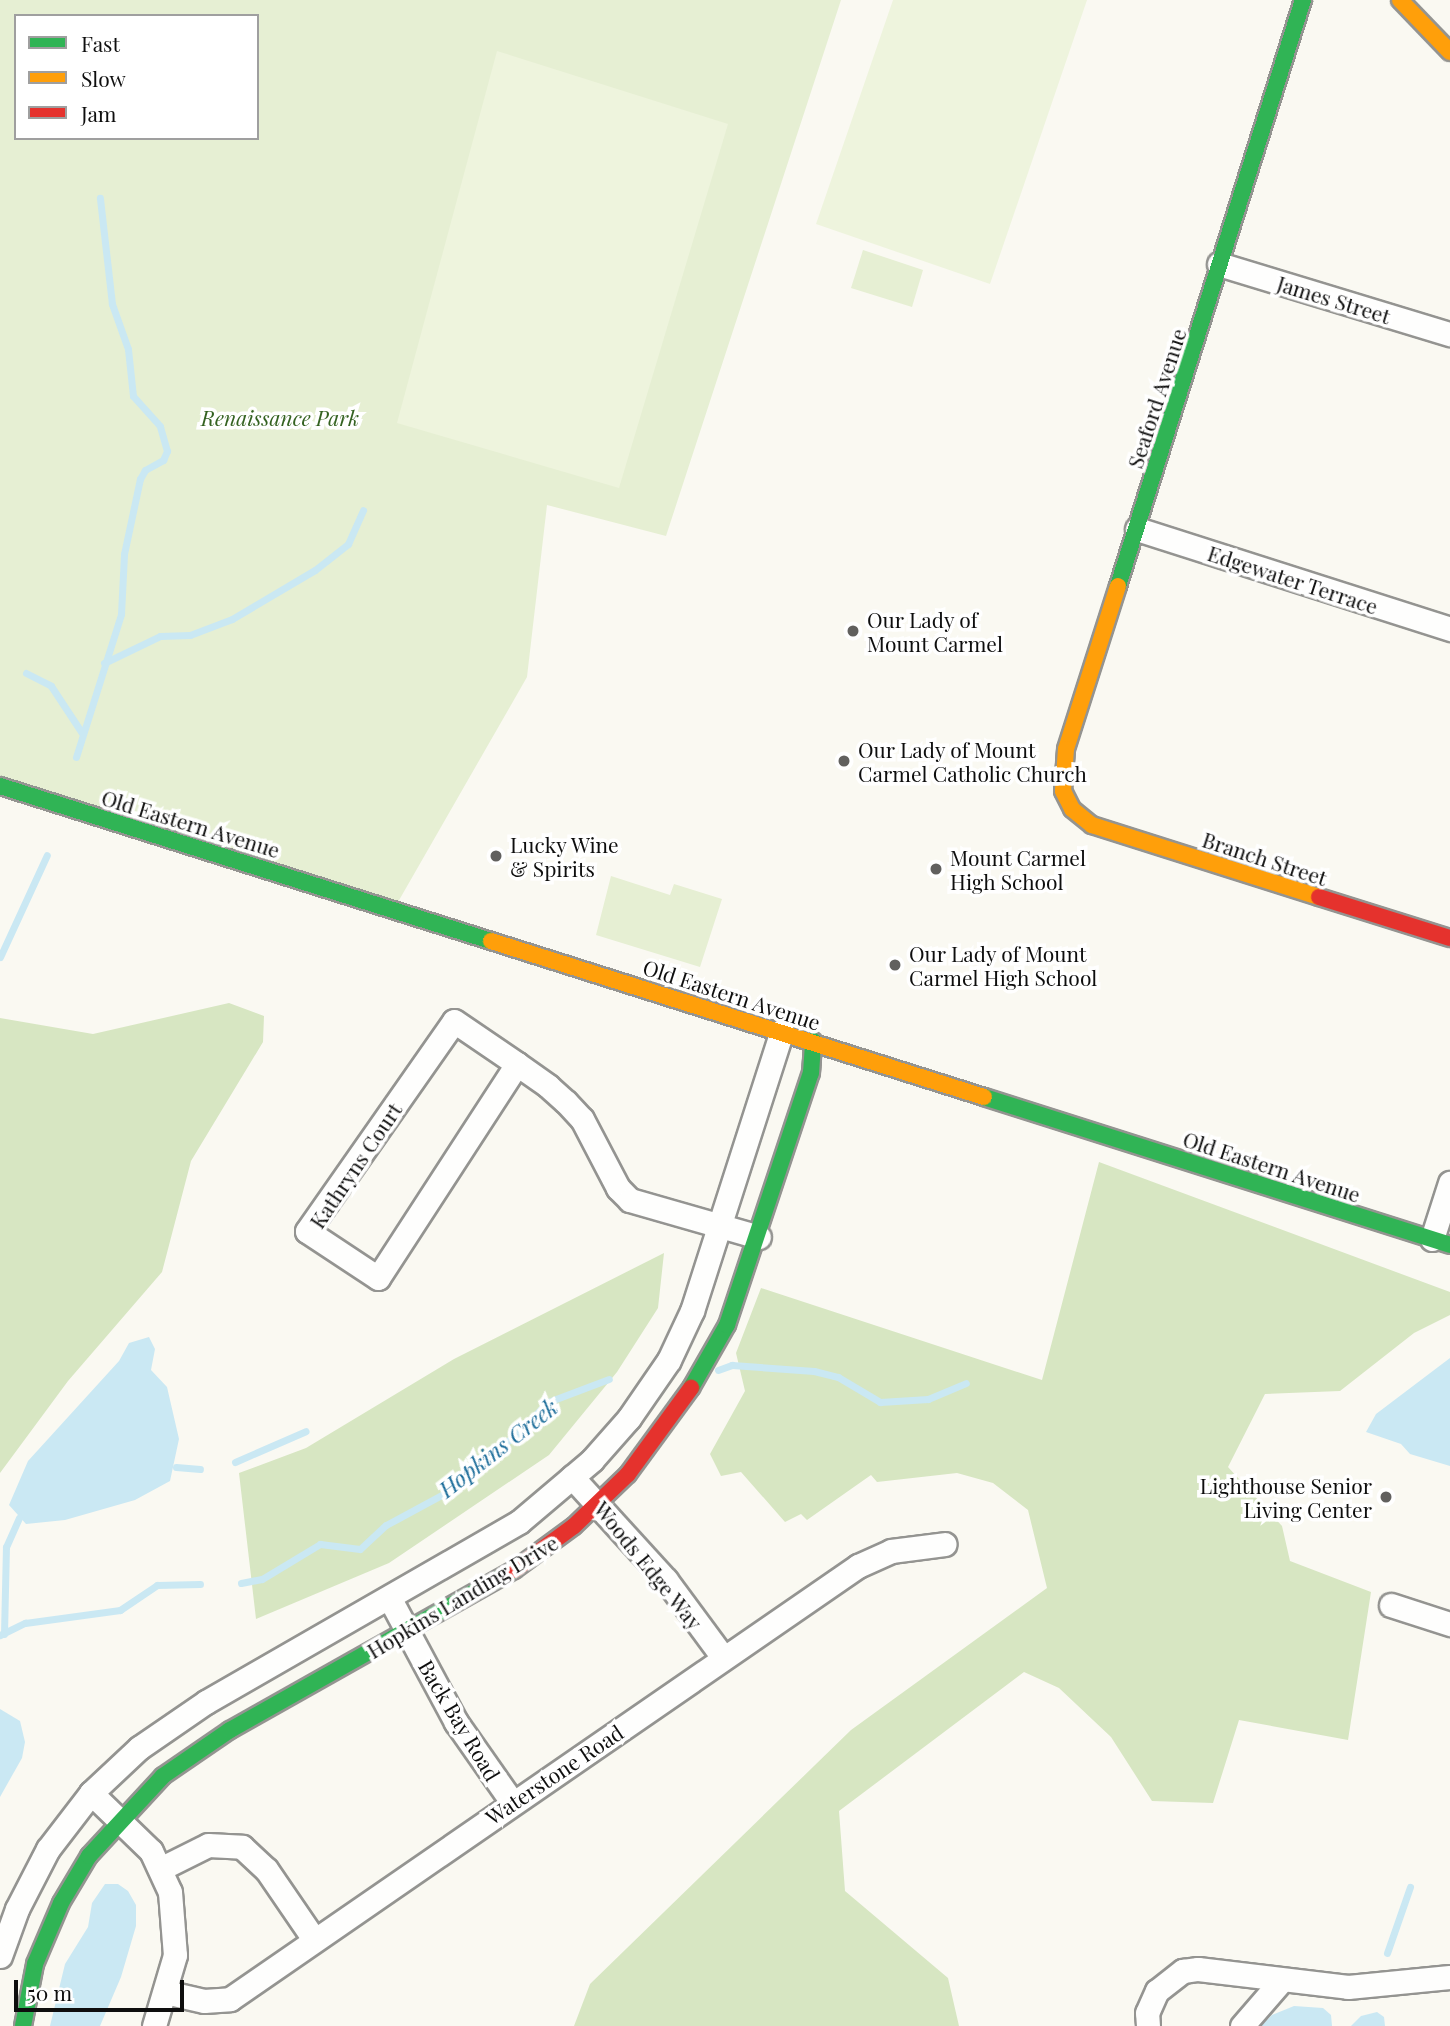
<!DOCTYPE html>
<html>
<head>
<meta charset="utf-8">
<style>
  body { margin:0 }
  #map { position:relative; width:1450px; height:2026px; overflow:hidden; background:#faf9f2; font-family:"Playfair Display",serif }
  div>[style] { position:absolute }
  .green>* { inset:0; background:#e6efd3 }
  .forest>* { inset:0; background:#d7e6c2 }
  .pitch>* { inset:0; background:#eef4dd }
  .water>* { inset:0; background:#cae8f3 }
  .stream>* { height:7px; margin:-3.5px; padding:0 3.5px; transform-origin:3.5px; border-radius:3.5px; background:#cae8f3 }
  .roads { filter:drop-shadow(2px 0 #949491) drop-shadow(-2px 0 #949491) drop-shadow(0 2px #949491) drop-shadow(0 -2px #949491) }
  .street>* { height:23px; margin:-11.5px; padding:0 11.5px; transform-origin:11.5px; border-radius:11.5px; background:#fefefd }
  .fast>* { height:16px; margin:-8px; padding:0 8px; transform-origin:8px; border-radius:8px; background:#30b455 }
  .slow>* { height:16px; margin:-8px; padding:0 8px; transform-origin:8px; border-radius:8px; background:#ff9f0a }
  .jam>* { height:16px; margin:-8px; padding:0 8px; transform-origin:8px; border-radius:8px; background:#e5322d }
  .dots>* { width:19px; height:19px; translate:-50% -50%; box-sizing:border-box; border:4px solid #fff; border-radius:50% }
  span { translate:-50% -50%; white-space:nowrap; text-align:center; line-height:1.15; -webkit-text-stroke:7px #fff; paint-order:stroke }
  .street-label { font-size:21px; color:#0e0e0e }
  .park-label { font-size:21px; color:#346221; font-style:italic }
  .poi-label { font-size:21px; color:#0e0e0e }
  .left { translate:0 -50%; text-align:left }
  .right { translate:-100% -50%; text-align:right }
  .water-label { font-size:23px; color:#1d6d9a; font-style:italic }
  .legend { position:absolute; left:14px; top:14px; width:245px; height:126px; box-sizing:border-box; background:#fff; border:2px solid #9f9f9f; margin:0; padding:9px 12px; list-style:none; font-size:21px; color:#0e0e0e }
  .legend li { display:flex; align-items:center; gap:14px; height:35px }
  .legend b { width:35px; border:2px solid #9f9f9f }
  .scale { position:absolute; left:14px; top:1980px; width:170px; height:32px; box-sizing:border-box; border:4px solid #0e0e0e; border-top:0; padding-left:9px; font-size:21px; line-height:24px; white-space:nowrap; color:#0e0e0e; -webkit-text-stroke:5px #fff; paint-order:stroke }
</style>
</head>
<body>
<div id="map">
  <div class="green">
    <i style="clip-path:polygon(evenodd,0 0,841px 0,666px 536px,547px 505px,527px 677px,394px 909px,0 786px,0 0,16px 16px,257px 16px,257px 138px,16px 138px,16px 16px)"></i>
    <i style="clip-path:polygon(863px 250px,923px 270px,912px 307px,851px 288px)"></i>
    <i style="clip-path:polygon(611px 876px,670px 895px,674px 884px,722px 899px,700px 967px,596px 935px)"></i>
  </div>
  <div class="forest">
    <i style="clip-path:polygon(229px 1003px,264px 1016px,263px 1042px,191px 1161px,162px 1272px,68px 1381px,0 1473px,0 1018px,93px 1034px)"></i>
    <i style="clip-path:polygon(1099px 1162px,1450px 1292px,1450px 1315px,1414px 1333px,1340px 1391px,1265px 1394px,1228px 1467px,1282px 1526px,1290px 1561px,1371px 1592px,1348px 1740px,1239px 1720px,1213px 1803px,1152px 1801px,1111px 1737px,1059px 1688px,1024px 1672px,839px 1811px,845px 1891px,948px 1978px,959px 2026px,574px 2026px,590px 1984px,851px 1730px,1047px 1588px,1028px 1510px,993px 1483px,957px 1473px,877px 1482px,871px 1475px,807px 1520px,801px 1514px,785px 1522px,741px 1472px,721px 1476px,710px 1454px,745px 1391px,736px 1353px,761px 1288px,1042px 1380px)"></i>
    <i style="clip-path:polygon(664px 1253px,658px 1308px,617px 1372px,549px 1455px,389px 1563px,256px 1619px,239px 1473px,306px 1448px,454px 1359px)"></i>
  </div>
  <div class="pitch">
    <i style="clip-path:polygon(893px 0,1087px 0,990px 284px,816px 224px)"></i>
    <i style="clip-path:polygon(497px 51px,728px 124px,619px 488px,397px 423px)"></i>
  </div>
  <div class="water">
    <i style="clip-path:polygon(149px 1337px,155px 1349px,151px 1370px,167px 1387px,179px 1439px,170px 1481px,135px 1500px,65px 1520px,26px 1524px,9px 1505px,28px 1461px,119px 1361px,129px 1343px)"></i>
    <i style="clip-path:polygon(1450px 1358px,1450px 1466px,1410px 1454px,1401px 1444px,1366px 1432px,1376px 1414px)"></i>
    <i style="clip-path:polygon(0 1709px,20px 1721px,25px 1742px,22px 1758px,0 1797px)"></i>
    <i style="clip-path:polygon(105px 1884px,118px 1884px,128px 1891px,136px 1905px,136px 1926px,121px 1977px,100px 2026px,50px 2026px,65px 1964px,88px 1927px,92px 1903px)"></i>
    <i style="clip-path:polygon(1294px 2006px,1323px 2008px,1331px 2015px,1332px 2026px,1261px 2026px,1272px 2015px)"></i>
    <i style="clip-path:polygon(1377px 2012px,1384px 2017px,1385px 2026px,1351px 2026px,1361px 2016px)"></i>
  </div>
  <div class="stream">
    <i style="left:104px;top:663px;width:62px;rotate:-25.7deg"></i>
    <i style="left:160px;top:636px;width:30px;rotate:-2deg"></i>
    <i style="left:190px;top:635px;width:45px;rotate:-20.9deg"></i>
    <i style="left:232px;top:619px;width:96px;rotate:-30.6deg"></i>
    <i style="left:315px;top:570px;width:42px;rotate:-38.2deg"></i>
    <i style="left:348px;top:544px;width:37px;rotate:-66deg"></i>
    <i style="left:26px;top:673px;width:28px;rotate:27deg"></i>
    <i style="left:51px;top:686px;width:56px;rotate:56.6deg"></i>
    <i style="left:76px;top:757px;width:150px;rotate:-72.5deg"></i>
    <i style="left:121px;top:614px;width:60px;rotate:-87.1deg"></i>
    <i style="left:124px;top:554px;width:77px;rotate:-78deg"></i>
    <i style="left:140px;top:479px;width:10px;rotate:-61deg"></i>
    <i style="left:145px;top:470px;width:21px;rotate:-29deg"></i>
    <i style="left:163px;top:460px;width:10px;rotate:-66deg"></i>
    <i style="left:167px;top:451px;width:26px;rotate:-106deg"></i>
    <i style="left:160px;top:426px;width:40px;rotate:-132deg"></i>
    <i style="left:133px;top:396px;width:47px;rotate:-96.1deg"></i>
    <i style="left:128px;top:349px;width:48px;rotate:-109.6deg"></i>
    <i style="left:112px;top:304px;width:107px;rotate:-96.5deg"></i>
    <i style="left:0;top:957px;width:112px;rotate:-65.3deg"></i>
    <i style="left:718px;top:1370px;width:15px;rotate:-20deg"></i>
    <i style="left:732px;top:1365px;width:82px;rotate:4.2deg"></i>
    <i style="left:814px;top:1371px;width:25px;rotate:14deg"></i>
    <i style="left:838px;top:1377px;width:49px;rotate:30.8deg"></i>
    <i style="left:880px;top:1402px;width:48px;rotate:-3.6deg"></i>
    <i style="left:928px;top:1399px;width:41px;rotate:-22.8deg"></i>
    <i style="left:235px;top:1462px;width:77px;rotate:-23.6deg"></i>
    <i style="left:176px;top:1467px;width:24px;rotate:5deg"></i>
    <i style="left:241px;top:1583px;width:21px;rotate:-11deg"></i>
    <i style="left:262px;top:1579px;width:68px;rotate:-31.1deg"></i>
    <i style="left:320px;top:1544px;width:40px;rotate:7.1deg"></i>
    <i style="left:360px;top:1549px;width:35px;rotate:-43deg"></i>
    <i style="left:386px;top:1525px;width:82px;rotate:-28.4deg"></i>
    <i style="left:458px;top:1486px;width:23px;rotate:-56deg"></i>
    <i style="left:471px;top:1467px;width:54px;rotate:-35.2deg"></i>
    <i style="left:515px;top:1436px;width:47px;rotate:-45.9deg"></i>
    <i style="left:548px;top:1402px;width:65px;rotate:-20.7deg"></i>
    <i style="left:4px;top:1634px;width:87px;rotate:-88.7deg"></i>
    <i style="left:6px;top:1547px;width:32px;rotate:-66deg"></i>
    <i style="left:0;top:1635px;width:28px;rotate:-26deg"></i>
    <i style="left:25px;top:1623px;width:96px;rotate:-7.8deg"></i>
    <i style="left:120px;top:1610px;width:45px;rotate:-34deg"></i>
    <i style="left:157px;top:1585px;width:43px;rotate:-1.3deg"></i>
    <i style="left:1387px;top:1953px;width:70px;rotate:-70.8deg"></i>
  </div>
  <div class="roads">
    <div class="street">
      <i style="left:1219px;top:264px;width:241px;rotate:16.9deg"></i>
      <i style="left:1137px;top:529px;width:329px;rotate:17.7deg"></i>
      <i style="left:517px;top:1064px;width:255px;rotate:123deg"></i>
      <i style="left:378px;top:1278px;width:85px;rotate:-146.5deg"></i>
      <i style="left:307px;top:1231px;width:256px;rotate:-55deg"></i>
      <i style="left:454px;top:1021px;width:76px;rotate:34.3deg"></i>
      <i style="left:517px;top:1064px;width:38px;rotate:35deg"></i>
      <i style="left:548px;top:1086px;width:24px;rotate:42deg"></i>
      <i style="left:566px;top:1102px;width:23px;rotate:47deg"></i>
      <i style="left:582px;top:1119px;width:78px;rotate:62.4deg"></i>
      <i style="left:618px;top:1188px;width:17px;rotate:45deg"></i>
      <i style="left:630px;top:1200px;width:134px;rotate:16deg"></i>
      <i style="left:1432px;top:1239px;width:59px;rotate:-72.2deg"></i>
      <i style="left:572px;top:1477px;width:139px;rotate:47.6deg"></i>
      <i style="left:666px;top:1580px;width:94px;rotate:53.6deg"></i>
      <i style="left:390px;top:1599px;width:140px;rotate:61.8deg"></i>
      <i style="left:456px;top:1722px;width:98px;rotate:55deg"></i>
      <i style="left:1391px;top:1605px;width:62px;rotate:17.9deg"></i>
      <i style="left:91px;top:1793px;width:83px;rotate:44deg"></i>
      <i style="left:151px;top:1851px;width:45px;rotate:65.1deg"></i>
      <i style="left:170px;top:1892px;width:63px;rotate:85.5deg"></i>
      <i style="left:175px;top:1955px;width:74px;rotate:106.5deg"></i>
      <i style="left:162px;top:1868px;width:51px;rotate:-26.6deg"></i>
      <i style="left:208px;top:1845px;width:34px;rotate:3deg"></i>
      <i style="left:242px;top:1847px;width:33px;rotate:43deg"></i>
      <i style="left:266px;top:1869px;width:85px;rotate:55.6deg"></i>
      <i style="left:0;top:1956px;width:50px;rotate:-70.1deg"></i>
      <i style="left:17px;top:1909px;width:68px;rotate:-62.7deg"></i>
      <i style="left:48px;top:1849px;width:71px;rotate:-52.5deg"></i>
      <i style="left:91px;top:1793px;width:66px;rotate:-43.2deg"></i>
      <i style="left:139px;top:1748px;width:81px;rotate:-34.5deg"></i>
      <i style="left:206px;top:1702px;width:361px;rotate:-29.9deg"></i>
      <i style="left:519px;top:1522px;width:96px;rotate:-40.3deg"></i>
      <i style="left:592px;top:1460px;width:56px;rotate:-48.6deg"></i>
      <i style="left:629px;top:1418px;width:70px;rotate:-55.4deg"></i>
      <i style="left:669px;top:1360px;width:54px;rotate:-64.9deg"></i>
      <i style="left:692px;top:1311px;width:294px;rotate:-72.2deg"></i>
      <i style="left:165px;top:1992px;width:40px;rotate:13deg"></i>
      <i style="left:204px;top:2001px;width:26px;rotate:-4deg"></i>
      <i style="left:230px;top:1999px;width:763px;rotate:-34.59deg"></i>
      <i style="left:858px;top:1566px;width:36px;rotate:-24deg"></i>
      <i style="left:891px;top:1551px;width:54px;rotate:-7.4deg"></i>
      <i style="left:1148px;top:2026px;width:13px;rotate:-94deg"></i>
      <i style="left:1147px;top:2013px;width:24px;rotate:-66deg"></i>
      <i style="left:1157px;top:1991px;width:33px;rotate:-38deg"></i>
      <i style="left:1183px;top:1971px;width:15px;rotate:-8deg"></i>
      <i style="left:1198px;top:1969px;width:151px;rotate:6.8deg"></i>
      <i style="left:1348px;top:1987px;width:102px;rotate:-5.6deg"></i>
      <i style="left:1242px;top:2026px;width:60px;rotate:-49.1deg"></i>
    </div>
    <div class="fast">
      <i style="left:1118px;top:586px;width:615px;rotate:-72.48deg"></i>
      <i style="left:0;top:786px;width:515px;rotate:17.52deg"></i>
      <i style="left:984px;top:1097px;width:489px;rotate:17.6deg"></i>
      <i style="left:691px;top:1388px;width:73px;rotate:-60.3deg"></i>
      <i style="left:727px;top:1325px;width:266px;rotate:-71.6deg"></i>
      <i style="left:811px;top:1073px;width:32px;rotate:-86deg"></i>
      <i style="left:23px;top:2026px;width:63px;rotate:-79deg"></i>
      <i style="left:35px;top:1964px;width:66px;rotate:-66.9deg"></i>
      <i style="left:61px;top:1903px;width:55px;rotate:-59.2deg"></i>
      <i style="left:89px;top:1856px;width:109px;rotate:-47.2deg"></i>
      <i style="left:163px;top:1776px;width:81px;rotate:-34.5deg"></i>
      <i style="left:230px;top:1730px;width:326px;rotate:-29.4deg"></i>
    </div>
    <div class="slow">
      <i style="left:1400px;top:0;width:72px;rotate:46.1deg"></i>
      <i style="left:1118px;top:586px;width:171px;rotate:107.7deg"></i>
      <i style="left:1066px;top:749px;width:42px;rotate:94.1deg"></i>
      <i style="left:1063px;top:791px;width:20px;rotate:63deg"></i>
      <i style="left:1072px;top:809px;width:26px;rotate:39deg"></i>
      <i style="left:1092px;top:825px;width:238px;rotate:17.6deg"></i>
      <i style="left:491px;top:941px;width:517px;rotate:17.56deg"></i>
    </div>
    <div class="jam">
      <i style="left:1319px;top:897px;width:137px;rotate:17.4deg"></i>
      <i style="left:514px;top:1570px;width:74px;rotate:-36.3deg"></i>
      <i style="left:574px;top:1526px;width:75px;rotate:-43.9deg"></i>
      <i style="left:628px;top:1474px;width:107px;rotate:-53.8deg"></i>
    </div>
  </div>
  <div class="dots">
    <i style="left:853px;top:631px;background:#61605e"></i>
    <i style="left:844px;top:761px;background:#61605e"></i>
    <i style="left:496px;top:856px;background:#61605e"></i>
    <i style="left:936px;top:869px;background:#61605e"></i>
    <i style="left:895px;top:965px;background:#61605e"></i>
    <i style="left:1386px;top:1497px;background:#61605e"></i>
  </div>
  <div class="street-label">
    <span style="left:1334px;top:299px;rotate:17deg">James Street</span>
    <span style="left:1156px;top:398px;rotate:-72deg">Seaford Avenue</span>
    <span style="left:1293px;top:579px;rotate:18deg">Edgewater Terrace</span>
    <span style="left:191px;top:823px;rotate:17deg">Old Eastern Avenue</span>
    <span style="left:1265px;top:858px;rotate:18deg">Branch Street</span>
    <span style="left:732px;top:994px;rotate:18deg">Old Eastern Avenue</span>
    <span style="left:355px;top:1165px;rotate:-56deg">Kathryns Court</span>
    <span style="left:1272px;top:1166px;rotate:18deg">Old Eastern Avenue</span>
    <span style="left:649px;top:1565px;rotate:51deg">Woods Edge Way</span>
    <span style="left:462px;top:1596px;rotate:-31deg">Hopkins Landing Drive</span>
    <span style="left:460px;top:1720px;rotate:59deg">Back Bay Road</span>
    <span style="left:554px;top:1774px;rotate:-34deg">Waterstone Road</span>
  </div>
  <div class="park-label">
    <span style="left:280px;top:417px">Renaissance Park</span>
  </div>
  <div class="poi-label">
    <span class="left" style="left:867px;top:631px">Our Lady of<br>Mount Carmel</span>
    <span class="left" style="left:858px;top:761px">Our Lady of Mount<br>Carmel Catholic Church</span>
    <span class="left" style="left:510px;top:856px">Lucky Wine<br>&amp; Spirits</span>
    <span class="left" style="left:950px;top:869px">Mount Carmel<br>High School</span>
    <span class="left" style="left:909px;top:965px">Our Lady of Mount<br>Carmel High School</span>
    <span class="right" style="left:1372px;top:1497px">Lighthouse Senior<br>Living Center</span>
  </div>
  <div class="water-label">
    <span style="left:498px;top:1448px;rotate:-38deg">Hopkins Creek</span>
  </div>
  <ul class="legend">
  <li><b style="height:9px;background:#30b455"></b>Fast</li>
  <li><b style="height:9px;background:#ff9f0a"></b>Slow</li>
  <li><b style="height:9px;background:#e5322d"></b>Jam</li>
  </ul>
  <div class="scale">50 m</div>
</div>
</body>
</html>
